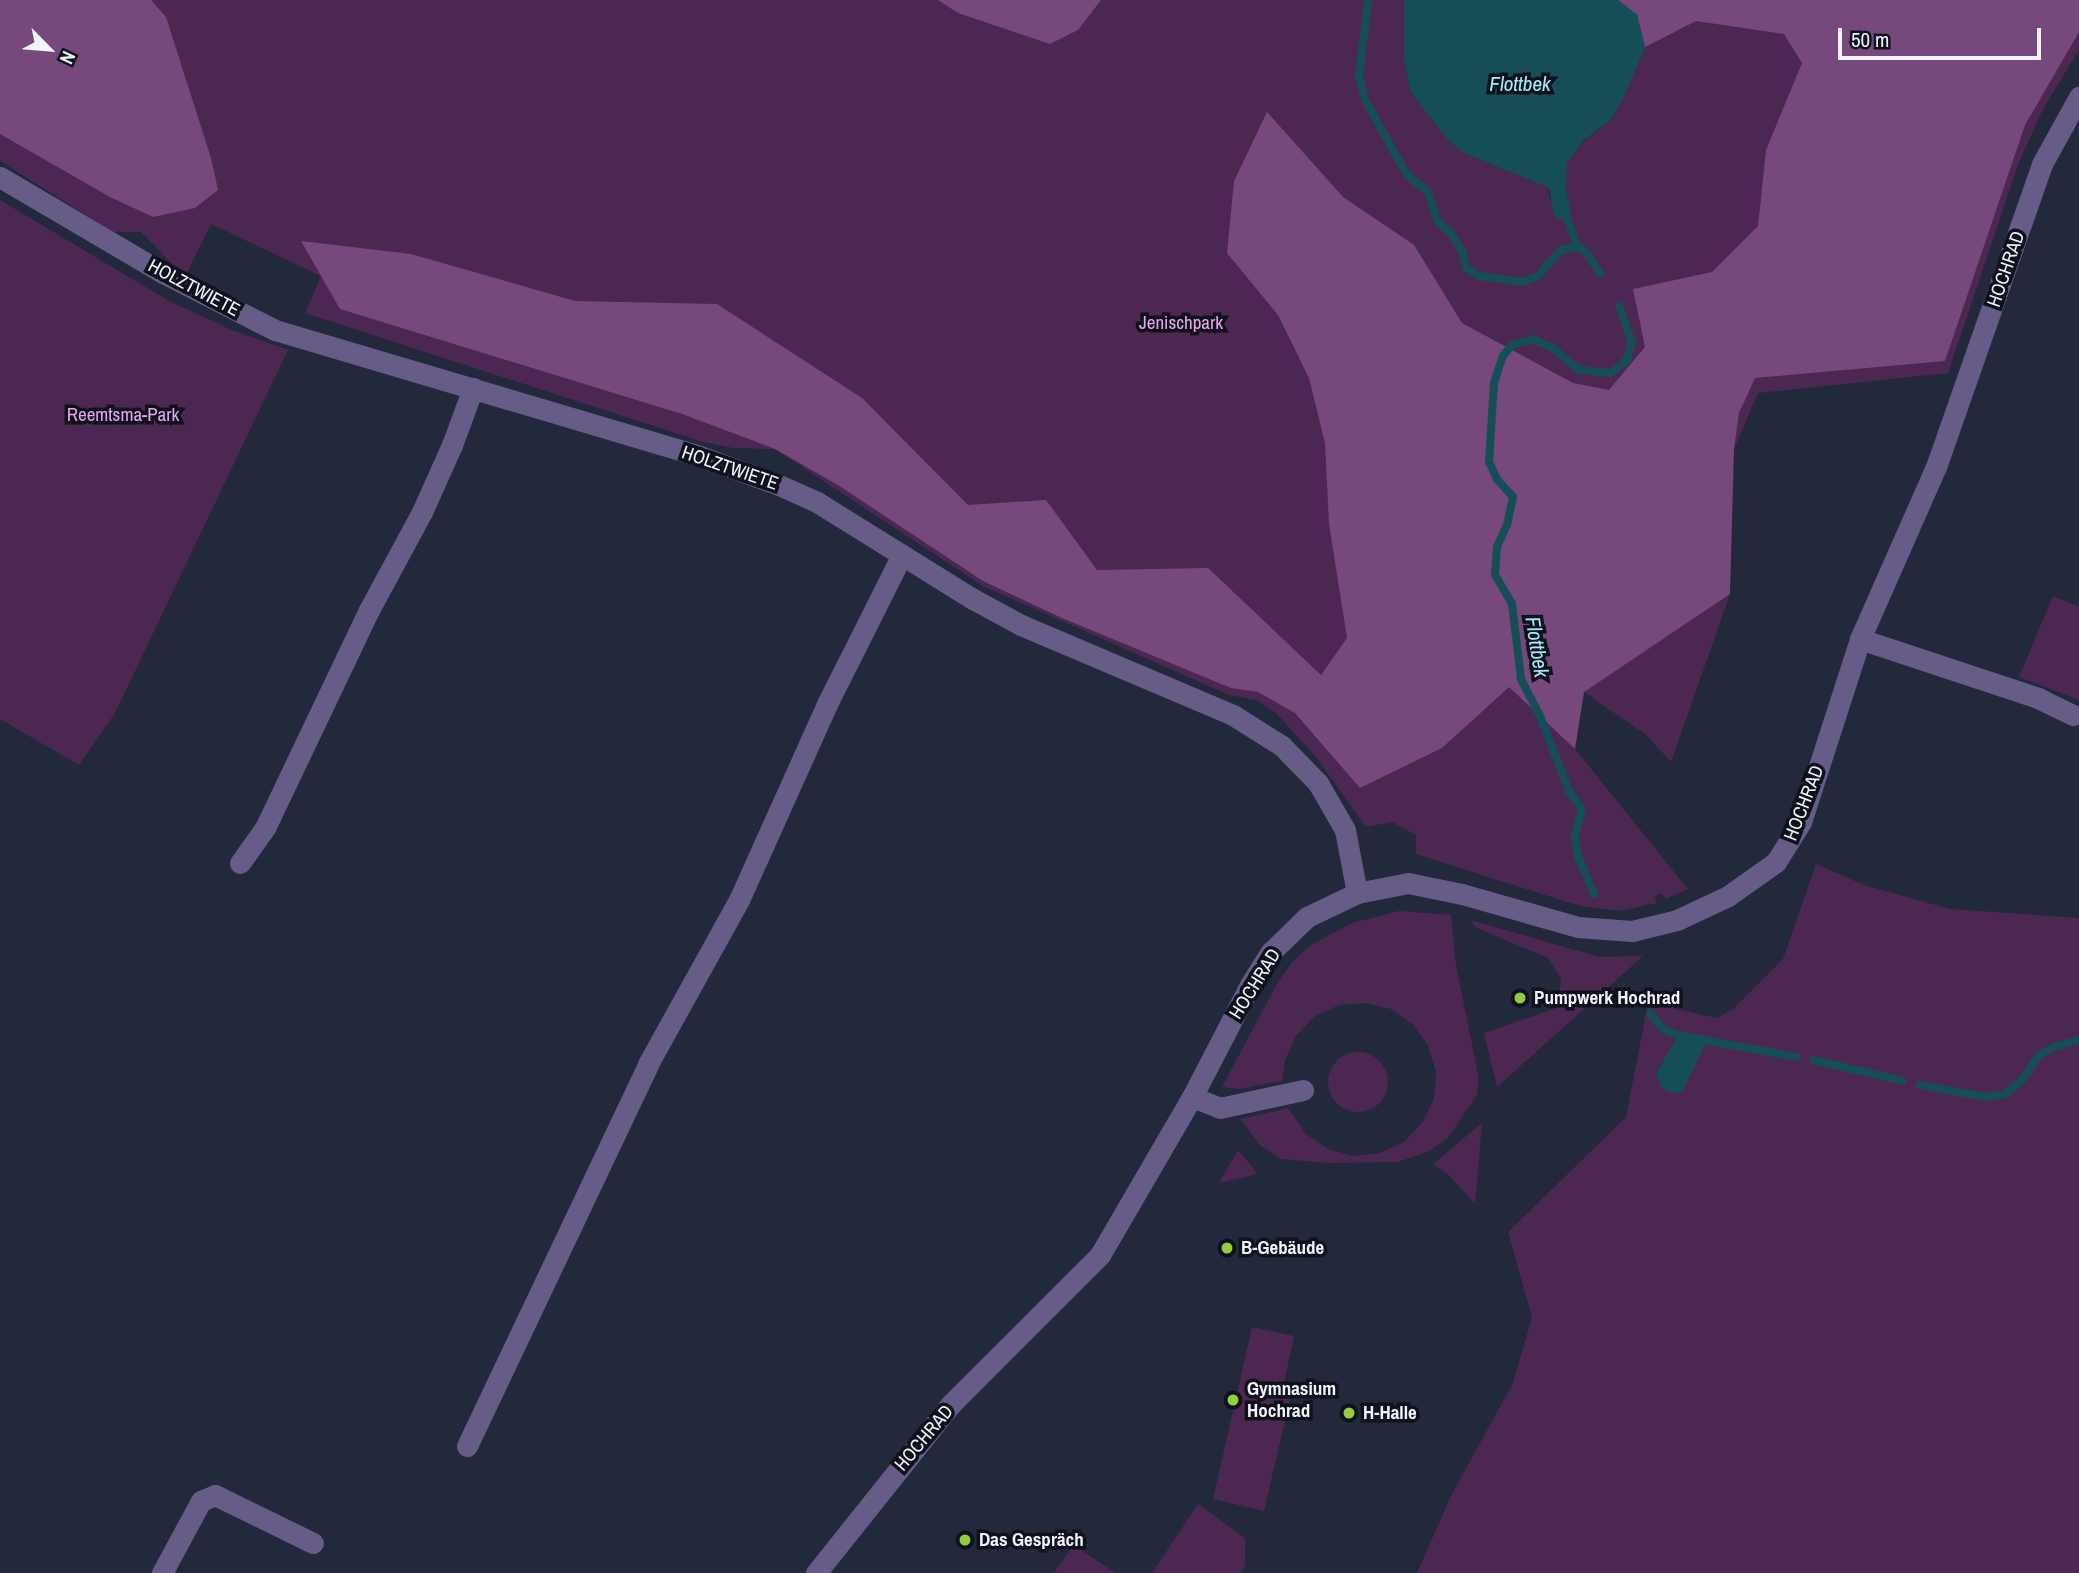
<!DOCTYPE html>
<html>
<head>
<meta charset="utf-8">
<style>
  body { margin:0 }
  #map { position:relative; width:2079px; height:1573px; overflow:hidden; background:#22293d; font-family:"Archivo Narrow",sans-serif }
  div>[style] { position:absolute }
  .green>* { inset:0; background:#4c2752 }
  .round { border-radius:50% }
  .forest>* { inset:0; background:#76487c }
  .water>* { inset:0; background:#164e58 }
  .stream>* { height:8px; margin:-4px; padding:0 4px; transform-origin:4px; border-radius:4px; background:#164e58 }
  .minor>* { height:21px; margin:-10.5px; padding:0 10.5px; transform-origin:10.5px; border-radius:10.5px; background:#675c88 }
  .dots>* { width:19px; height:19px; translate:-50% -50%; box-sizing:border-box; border:4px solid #0f121b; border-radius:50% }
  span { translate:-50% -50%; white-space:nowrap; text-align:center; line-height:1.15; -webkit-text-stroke:7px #0f121b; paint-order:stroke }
  .street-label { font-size:19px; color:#eff4fe }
  .park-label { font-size:19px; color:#eaa6f3 }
  .poi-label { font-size:19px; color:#eff4fe; font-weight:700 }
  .left { translate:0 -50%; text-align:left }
  .water-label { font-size:21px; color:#a2edfd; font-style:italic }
  .north { position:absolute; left:14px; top:14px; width:70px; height:70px; -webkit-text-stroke:5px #0f121b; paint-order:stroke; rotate:115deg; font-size:19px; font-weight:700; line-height:28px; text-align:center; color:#eff4fe }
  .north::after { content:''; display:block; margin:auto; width:24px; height:32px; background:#eff4fe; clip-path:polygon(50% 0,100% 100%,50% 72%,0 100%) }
  .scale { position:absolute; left:1838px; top:28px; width:203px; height:32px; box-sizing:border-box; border:4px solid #eff4fe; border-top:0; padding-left:9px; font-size:21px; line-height:24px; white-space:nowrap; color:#eff4fe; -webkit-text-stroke:5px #0f121b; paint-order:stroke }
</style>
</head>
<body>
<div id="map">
  <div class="green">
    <i style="clip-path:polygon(0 0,1404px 0,1404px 60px,1410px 91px,1448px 141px,1464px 153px,1547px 187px,1556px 218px,1571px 212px,1566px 190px,1566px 164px,1583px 142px,1610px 121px,1623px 99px,1637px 15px,1618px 0,2079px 0,2079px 50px,2043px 109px,2019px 162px,1948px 373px,1758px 393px,1734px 449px,1708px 583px,1730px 594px,1671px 762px,1645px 734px,1584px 692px,1575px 749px,1688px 889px,1666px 899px,1661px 893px,1654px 897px,1657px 903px,1619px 911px,1580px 906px,1416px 854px,1416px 835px,1392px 822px,1366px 827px,1316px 757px,1276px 713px,1256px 700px,1229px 695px,983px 586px,775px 449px,733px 448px,703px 442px,305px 313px,321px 276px,211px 224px,187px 272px,176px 268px,141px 232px,113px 232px,0 161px)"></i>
    <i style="clip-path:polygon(0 200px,169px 301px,232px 330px,288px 350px,115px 713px,79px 765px,0 719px)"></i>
    <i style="clip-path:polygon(2053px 596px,2079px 607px,2079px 700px,2019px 677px)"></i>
    <i style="clip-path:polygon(1816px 864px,1864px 885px,1950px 909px,2079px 918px,2079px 1573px,1417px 1573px,1451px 1496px,1513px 1383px,1532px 1317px,1508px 1232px,1626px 1117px,1648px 1003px,1717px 1018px,1733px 1009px,1783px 959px)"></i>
    <i style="clip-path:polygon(1399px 911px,1451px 915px,1456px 965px,1479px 1079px,1477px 1095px,1448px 1138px,1429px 1151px,1398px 1162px,1330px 1163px,1281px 1159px,1261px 1146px,1240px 1119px,1288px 1108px,1306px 1134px,1328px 1149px,1353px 1156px,1380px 1153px,1404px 1142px,1422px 1123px,1434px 1099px,1436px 1072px,1428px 1046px,1413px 1024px,1391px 1009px,1365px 1003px,1339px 1005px,1314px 1017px,1296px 1036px,1285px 1060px,1282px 1081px,1239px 1089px,1222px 1087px,1278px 982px,1293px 961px,1311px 945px,1352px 923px)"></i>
    <i style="clip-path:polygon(1471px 920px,1599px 957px,1643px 956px,1497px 1087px,1484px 1033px,1557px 1008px,1561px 979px,1548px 958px,1475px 927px)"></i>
    <i class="round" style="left:1328px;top:1052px;width:60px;height:60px"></i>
    <i style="clip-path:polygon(1482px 1123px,1475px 1204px,1448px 1174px,1433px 1164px)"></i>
    <i style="clip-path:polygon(1238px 1150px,1258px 1174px,1219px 1183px)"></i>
    <i style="clip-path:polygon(1252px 1327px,1294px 1336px,1281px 1397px,1290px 1399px,1264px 1511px,1213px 1499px)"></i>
    <i style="clip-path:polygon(1198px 1504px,1245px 1538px,1245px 1566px,1240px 1573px,1152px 1573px)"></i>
    <i style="clip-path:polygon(1073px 1545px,1116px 1573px,1054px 1573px)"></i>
  </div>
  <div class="forest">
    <i style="clip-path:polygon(0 0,151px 0,166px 17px,211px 158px,218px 190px,195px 208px,153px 217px,110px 197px,0 134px)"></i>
    <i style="clip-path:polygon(938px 0,1101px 0,1078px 30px,1050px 44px,958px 13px)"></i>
    <i style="clip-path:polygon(1618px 0,2079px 0,2079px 32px,2025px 125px,1945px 361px,1755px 378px,1739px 413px,1734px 449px,1730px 594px,1584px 692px,1575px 749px,1509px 687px,1442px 748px,1360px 788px,1295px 713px,1258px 692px,1231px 688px,1062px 618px,983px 581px,838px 485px,775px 449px,682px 414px,340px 309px,301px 241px,411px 254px,575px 301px,717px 304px,862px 398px,968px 505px,1046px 500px,1097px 570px,1208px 568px,1321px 675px,1347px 638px,1329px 524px,1325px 443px,1309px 378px,1278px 315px,1227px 253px,1234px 181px,1267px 112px,1343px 197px,1414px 245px,1462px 323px,1573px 383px,1609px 390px,1645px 347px,1633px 289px,1712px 272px,1758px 226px,1766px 150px,1802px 63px,1784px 34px,1696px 21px,1645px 47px,1637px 15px)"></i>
  </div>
  <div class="water">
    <i style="clip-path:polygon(1404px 0,1618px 0,1637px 15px,1645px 47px,1623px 99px,1610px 121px,1583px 141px,1567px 164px,1566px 190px,1571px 212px,1567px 221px,1556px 218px,1553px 212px,1550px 191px,1547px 187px,1464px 153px,1448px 141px,1410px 91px,1404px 60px)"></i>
    <i style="clip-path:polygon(1678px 1035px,1703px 1038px,1705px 1045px,1684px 1089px,1676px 1094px,1662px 1089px,1656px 1074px)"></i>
  </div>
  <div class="stream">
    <i style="left:1368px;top:0;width:78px;rotate:96.7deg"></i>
    <i style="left:1359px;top:77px;width:24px;rotate:75deg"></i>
    <i style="left:1365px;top:100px;width:86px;rotate:60.8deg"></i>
    <i style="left:1407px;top:175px;width:27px;rotate:39deg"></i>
    <i style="left:1428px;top:192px;width:32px;rotate:72deg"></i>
    <i style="left:1438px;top:222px;width:17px;rotate:40deg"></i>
    <i style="left:1451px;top:233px;width:21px;rotate:59deg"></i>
    <i style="left:1462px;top:251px;width:17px;rotate:77deg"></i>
    <i style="left:1466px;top:268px;width:15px;rotate:32deg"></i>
    <i style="left:1479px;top:276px;width:43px;rotate:7.9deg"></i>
    <i style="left:1522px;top:282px;width:17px;rotate:-21deg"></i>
    <i style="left:1538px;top:276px;width:35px;rotate:-49deg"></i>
    <i style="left:1561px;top:250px;width:17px;rotate:-10deg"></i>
    <i style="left:1578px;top:247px;width:8px;rotate:30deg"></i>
    <i style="left:1585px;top:251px;width:28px;rotate:55deg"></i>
    <i style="left:1564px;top:211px;width:39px;rotate:69deg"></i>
    <i style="left:1594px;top:894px;width:43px;rotate:-113deg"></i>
    <i style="left:1577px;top:854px;width:20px;rotate:-96deg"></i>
    <i style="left:1575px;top:834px;width:21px;rotate:-73deg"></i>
    <i style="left:1581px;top:814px;width:8px;rotate:-97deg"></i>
    <i style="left:1580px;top:806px;width:19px;rotate:-126deg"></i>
    <i style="left:1569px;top:791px;width:80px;rotate:-111.1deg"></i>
    <i style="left:1540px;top:716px;width:42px;rotate:-117.2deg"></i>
    <i style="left:1521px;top:679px;width:76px;rotate:-96.8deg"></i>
    <i style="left:1512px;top:604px;width:34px;rotate:-120deg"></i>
    <i style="left:1495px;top:575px;width:28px;rotate:-86deg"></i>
    <i style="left:1497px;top:547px;width:24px;rotate:-66deg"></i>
    <i style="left:1507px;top:525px;width:29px;rotate:-78deg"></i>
    <i style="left:1513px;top:497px;width:24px;rotate:-132deg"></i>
    <i style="left:1497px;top:479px;width:19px;rotate:-115deg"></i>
    <i style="left:1489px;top:462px;width:79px;rotate:-86.4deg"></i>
    <i style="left:1494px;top:383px;width:28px;rotate:-72deg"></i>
    <i style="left:1503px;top:356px;width:14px;rotate:-51deg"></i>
    <i style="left:1512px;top:345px;width:22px;rotate:-16deg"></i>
    <i style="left:1533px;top:339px;width:23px;rotate:25deg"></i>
    <i style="left:1554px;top:349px;width:33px;rotate:40deg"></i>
    <i style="left:1579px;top:370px;width:31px;rotate:6deg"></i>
    <i style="left:1610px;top:373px;width:20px;rotate:-37deg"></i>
    <i style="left:1626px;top:361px;width:20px;rotate:-72deg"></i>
    <i style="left:1632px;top:342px;width:38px;rotate:-110deg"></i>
    <i style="left:1650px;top:1013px;width:21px;rotate:51deg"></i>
    <i style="left:1663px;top:1029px;width:16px;rotate:22deg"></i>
    <i style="left:1678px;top:1035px;width:120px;rotate:10.6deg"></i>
    <i style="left:1813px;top:1060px;width:92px;rotate:13.1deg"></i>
    <i style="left:1920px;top:1085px;width:67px;rotate:10.3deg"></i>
    <i style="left:1986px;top:1097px;width:19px;rotate:-9deg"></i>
    <i style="left:2005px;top:1094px;width:23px;rotate:-40deg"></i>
    <i style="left:2023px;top:1079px;width:27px;rotate:-57deg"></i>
    <i style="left:2038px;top:1056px;width:18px;rotate:-29deg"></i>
    <i style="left:2054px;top:1047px;width:26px;rotate:-16deg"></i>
  </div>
  <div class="minor">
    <i style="left:0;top:177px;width:189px;rotate:30.5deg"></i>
    <i style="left:163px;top:273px;width:126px;rotate:27deg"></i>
    <i style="left:275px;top:330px;width:443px;rotate:16.5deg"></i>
    <i style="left:700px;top:456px;width:84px;rotate:20.2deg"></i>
    <i style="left:779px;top:485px;width:42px;rotate:24.1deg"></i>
    <i style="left:817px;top:502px;width:184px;rotate:31.9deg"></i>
    <i style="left:973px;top:599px;width:55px;rotate:28.4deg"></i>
    <i style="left:1021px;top:625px;width:230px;rotate:23deg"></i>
    <i style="left:1233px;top:715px;width:58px;rotate:32.3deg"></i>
    <i style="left:1282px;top:746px;width:52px;rotate:45.8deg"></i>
    <i style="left:1318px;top:783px;width:54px;rotate:60.1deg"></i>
    <i style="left:1345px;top:830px;width:64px;rotate:79.2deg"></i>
    <i style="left:1860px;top:639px;width:188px;rotate:18.3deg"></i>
    <i style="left:2038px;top:698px;width:39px;rotate:26deg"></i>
    <i style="left:240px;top:863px;width:43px;rotate:-54.5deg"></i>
    <i style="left:265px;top:828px;width:242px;rotate:-64.5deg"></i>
    <i style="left:369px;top:610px;width:111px;rotate:-61.6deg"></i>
    <i style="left:422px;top:512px;width:73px;rotate:-65.9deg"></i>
    <i style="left:452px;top:445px;width:61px;rotate:-69.8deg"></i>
    <i style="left:1192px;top:1097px;width:30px;rotate:21deg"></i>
    <i style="left:1220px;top:1108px;width:85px;rotate:-12.2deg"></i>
    <i style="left:467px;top:1446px;width:423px;rotate:-64.6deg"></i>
    <i style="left:648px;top:1064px;width:188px;rotate:-61deg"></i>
    <i style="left:739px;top:900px;width:215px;rotate:-65.8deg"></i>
    <i style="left:827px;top:704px;width:167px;rotate:-63.3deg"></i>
    <i style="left:162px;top:1573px;width:82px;rotate:-61.6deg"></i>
    <i style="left:201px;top:1501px;width:15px;rotate:-23deg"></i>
    <i style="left:215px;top:1495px;width:109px;rotate:26.1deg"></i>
    <i style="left:816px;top:1573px;width:216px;rotate:-51.4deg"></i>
    <i style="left:951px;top:1404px;width:211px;rotate:-45deg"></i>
    <i style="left:1100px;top:1255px;width:183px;rotate:-59.8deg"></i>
    <i style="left:1192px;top:1097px;width:126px;rotate:-62.6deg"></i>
    <i style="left:1250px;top:985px;width:39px;rotate:-58deg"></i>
    <i style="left:1271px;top:952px;width:50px;rotate:-44.2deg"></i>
    <i style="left:1307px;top:917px;width:55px;rotate:-25.6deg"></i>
    <i style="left:1357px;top:893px;width:52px;rotate:-11.1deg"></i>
    <i style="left:1408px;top:883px;width:55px;rotate:11.5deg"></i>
    <i style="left:1462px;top:894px;width:121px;rotate:15.9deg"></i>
    <i style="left:1578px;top:927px;width:54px;rotate:4.2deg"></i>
    <i style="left:1632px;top:931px;width:46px;rotate:-13.7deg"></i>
    <i style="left:1677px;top:920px;width:56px;rotate:-25.2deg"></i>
    <i style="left:1728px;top:896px;width:59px;rotate:-35.3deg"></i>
    <i style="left:1776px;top:862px;width:47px;rotate:-58deg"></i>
    <i style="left:1801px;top:822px;width:192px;rotate:-72.1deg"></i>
    <i style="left:1860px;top:639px;width:188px;rotate:-66.2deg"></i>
    <i style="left:1936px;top:467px;width:321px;rotate:-70.7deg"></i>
    <i style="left:2042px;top:164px;width:77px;rotate:-61.1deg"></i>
  </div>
  <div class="dots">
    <i style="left:1520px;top:998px;background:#90cd41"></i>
    <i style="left:1227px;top:1248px;background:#90cd41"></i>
    <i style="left:1233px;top:1400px;background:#90cd41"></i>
    <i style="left:1349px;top:1413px;background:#90cd41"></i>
    <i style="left:965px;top:1540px;background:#90cd41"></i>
  </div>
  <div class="street-label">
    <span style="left:2006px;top:269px;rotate:-71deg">HOCHRAD</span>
    <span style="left:194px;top:288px;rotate:28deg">HOLZTWIETE</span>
    <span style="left:730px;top:468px;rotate:19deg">HOLZTWIETE</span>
    <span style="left:1804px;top:803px;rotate:-69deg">HOCHRAD</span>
    <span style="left:1255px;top:984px;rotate:-58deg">HOCHRAD</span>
    <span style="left:924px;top:1438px;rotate:-50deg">HOCHRAD</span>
  </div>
  <div class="park-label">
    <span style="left:1181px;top:323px">Jenischpark</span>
    <span style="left:123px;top:415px">Reemtsma-Park</span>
  </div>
  <div class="poi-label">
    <span class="left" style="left:1534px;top:998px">Pumpwerk Hochrad</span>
    <span class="left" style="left:1241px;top:1248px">B-Gebäude</span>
    <span class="left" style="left:1247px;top:1400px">Gymnasium<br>Hochrad</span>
    <span class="left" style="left:1363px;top:1413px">H-Halle</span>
    <span class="left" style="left:979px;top:1540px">Das Gespräch</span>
  </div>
  <div class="water-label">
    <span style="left:1520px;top:84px">Flottbek</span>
    <span style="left:1537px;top:647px;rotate:81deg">Flottbek</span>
  </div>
  <div class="north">N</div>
  <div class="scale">50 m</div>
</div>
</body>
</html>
